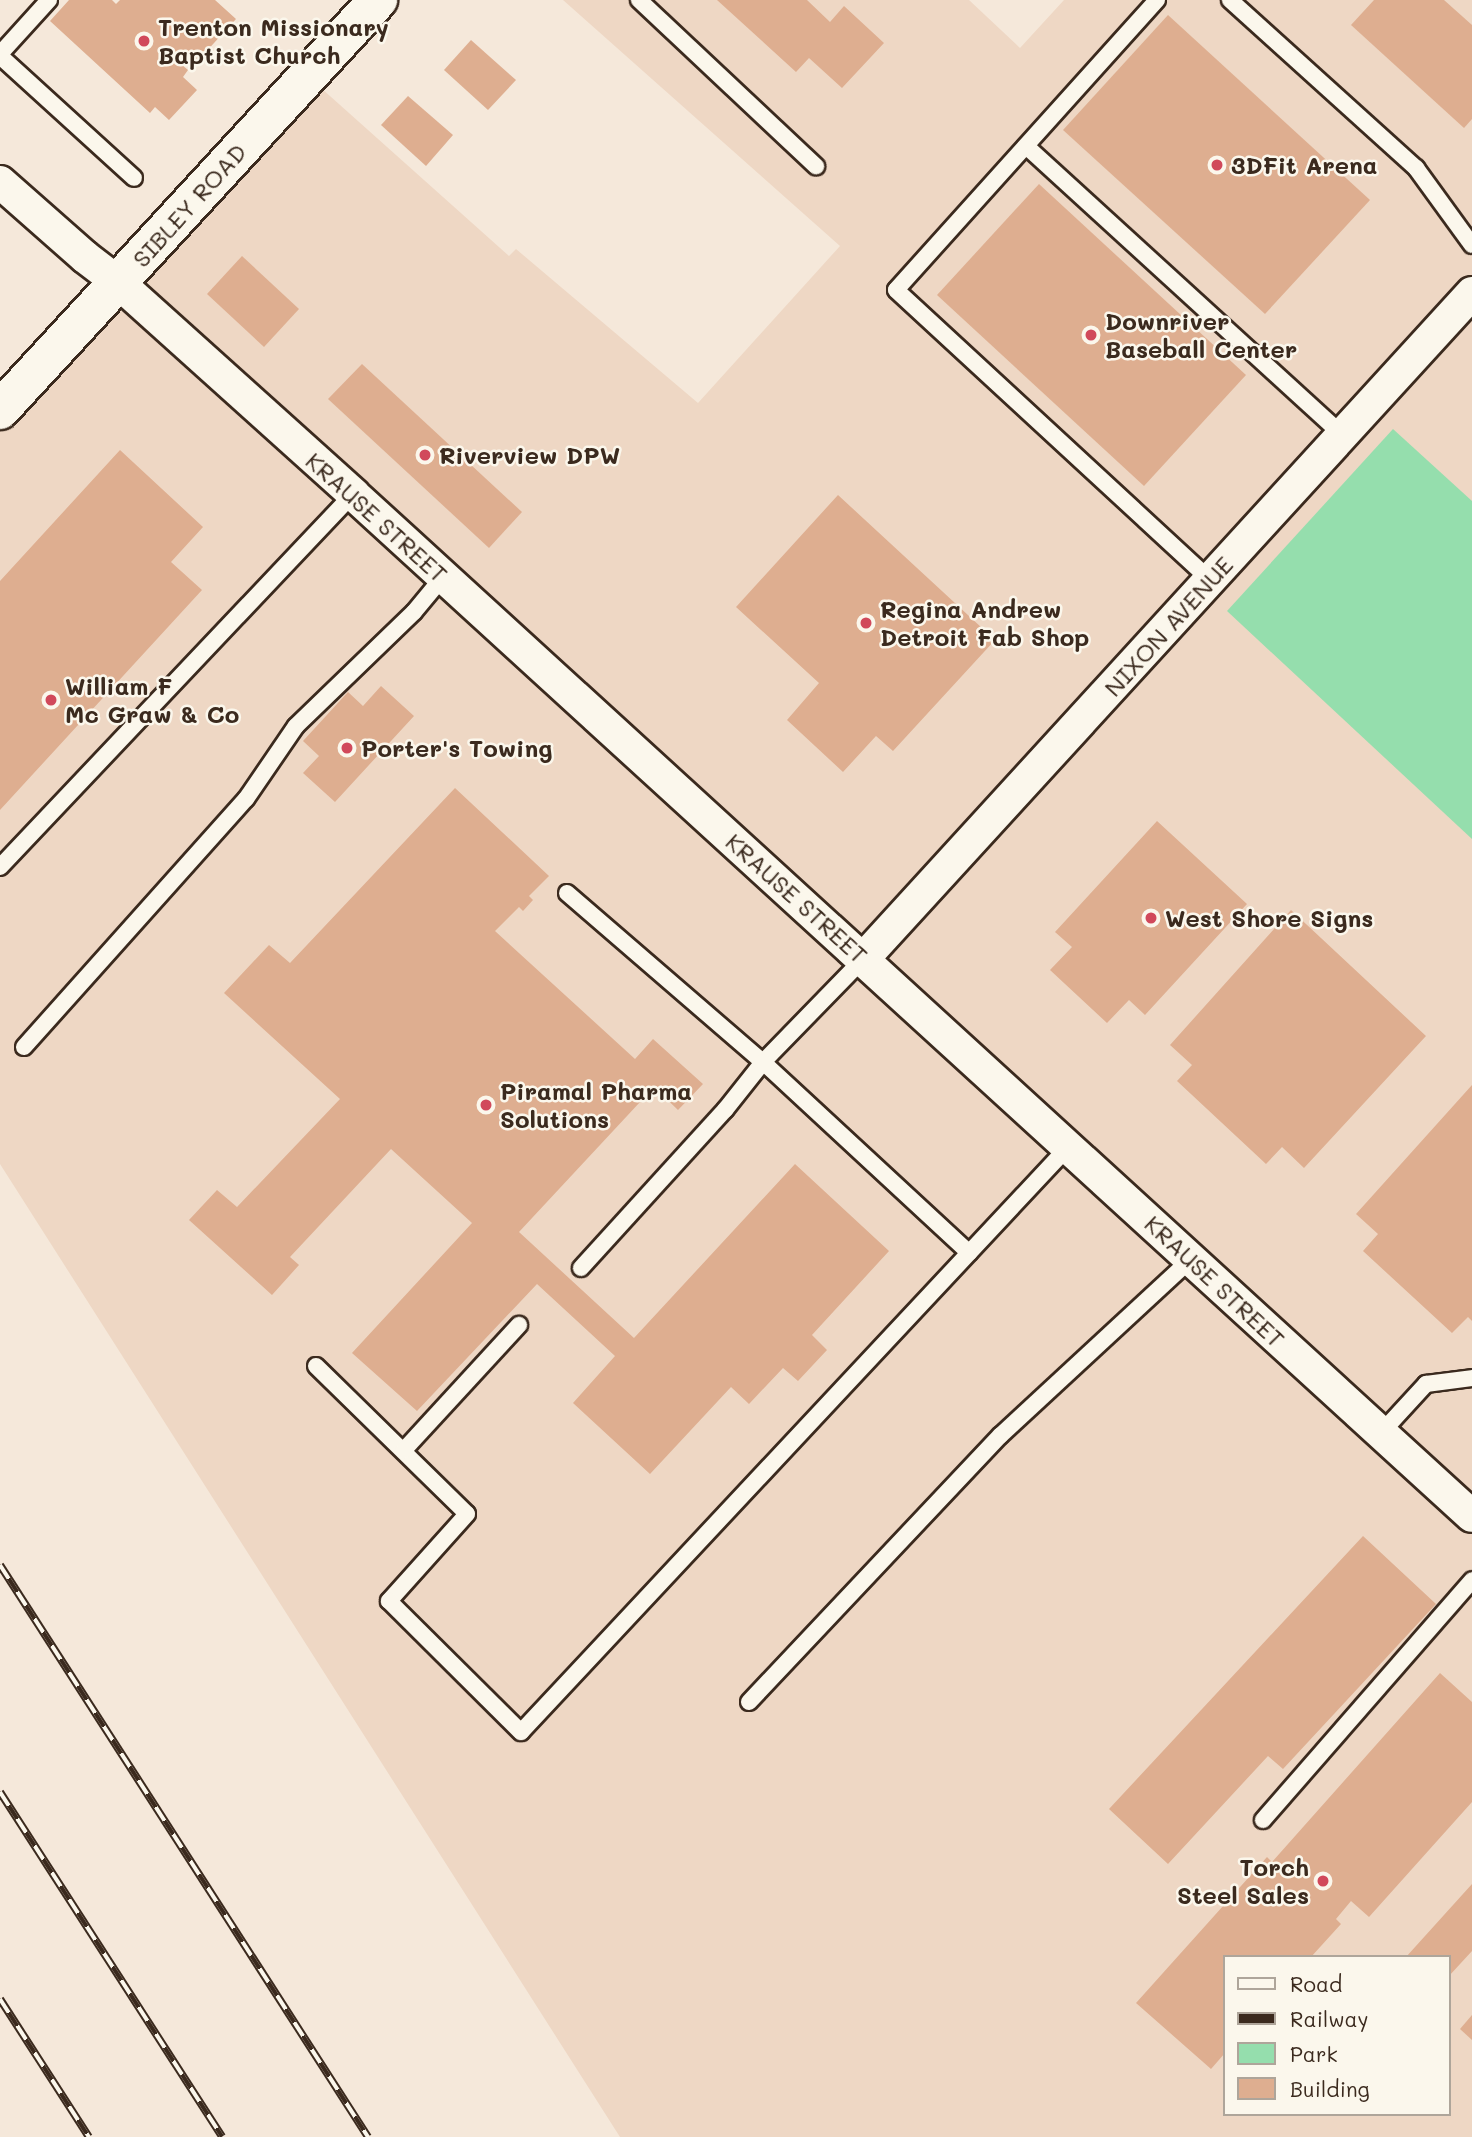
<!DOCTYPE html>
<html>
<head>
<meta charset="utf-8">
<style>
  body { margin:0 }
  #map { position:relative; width:1472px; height:2137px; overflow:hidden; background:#f5e8da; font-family:Mali,sans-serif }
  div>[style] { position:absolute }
  .built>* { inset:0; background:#eed7c4 }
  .green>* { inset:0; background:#95dead }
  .building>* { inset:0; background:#deae90 }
  .roads { filter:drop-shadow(2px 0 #3b2a1e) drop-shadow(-2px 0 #3b2a1e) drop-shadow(0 2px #3b2a1e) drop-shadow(0 -2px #3b2a1e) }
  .lane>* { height:16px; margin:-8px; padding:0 8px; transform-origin:8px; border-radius:8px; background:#fbf7ec }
  .street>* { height:32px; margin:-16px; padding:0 16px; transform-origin:16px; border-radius:16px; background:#fbf7ec }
  .secondary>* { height:38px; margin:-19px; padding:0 19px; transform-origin:19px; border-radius:19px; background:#fbf7ec }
  .rail>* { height:8px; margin-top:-4px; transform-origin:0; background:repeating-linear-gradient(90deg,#fbf7ec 0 16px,#3b2a1e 0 32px); box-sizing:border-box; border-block:2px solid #3b2a1e }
  .dots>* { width:19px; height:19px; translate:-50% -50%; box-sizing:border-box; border:4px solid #fbf7ec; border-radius:50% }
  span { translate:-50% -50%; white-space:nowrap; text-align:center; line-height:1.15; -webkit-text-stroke:5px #fbf7ec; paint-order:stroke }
  .poi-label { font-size:24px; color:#3b2a1e; font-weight:700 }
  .left { translate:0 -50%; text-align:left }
  .right { translate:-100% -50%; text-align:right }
  .street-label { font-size:24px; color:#3b2a1e }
  .legend { position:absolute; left:1223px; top:1955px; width:228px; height:161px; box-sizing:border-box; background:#fbf7ec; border:2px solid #aea59a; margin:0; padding:9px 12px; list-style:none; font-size:21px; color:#3b2a1e }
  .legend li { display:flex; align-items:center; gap:14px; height:35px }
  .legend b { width:35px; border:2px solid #aea59a }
</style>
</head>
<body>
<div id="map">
  <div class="built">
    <i style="clip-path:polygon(evenodd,563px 0,969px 0,1020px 48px,1064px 0,1472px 0,1472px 2137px,620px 2137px,0 1164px,0 410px,302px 71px,509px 256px,516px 249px,698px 403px,840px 246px,563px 0,1225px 1957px,1449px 1957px,1449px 2114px,1225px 2114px,1225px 1957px)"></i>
  </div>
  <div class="green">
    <i style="clip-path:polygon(1393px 429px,1472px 501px,1472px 839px,1227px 611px)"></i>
  </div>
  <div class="building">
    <i style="clip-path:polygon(69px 0,112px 0,116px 4px,120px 0,215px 0,236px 19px,192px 67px,186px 61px,182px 65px,188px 70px,183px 77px,197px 90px,169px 120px,155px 107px,150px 113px,50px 21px)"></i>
    <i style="clip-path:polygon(717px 0,807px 0,830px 22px,844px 6px,884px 43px,842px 88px,809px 58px,796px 72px)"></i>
    <i style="clip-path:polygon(1374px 0,1444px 0,1472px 25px,1472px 119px,1464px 128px,1351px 25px)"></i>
    <i style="clip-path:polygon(1168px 15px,1370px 200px,1265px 314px,1063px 130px)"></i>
    <i style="clip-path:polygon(471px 40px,516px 80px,488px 110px,444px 70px)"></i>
    <i style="clip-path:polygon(408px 96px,453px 135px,426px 166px,381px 125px)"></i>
    <i style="clip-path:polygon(1039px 184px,1246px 375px,1144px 486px,937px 295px)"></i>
    <i style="clip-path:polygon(242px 256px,299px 309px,264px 347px,207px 294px)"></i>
    <i style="clip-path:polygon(362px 364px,522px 512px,489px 548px,328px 399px)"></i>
    <i style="clip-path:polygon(120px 450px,203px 527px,171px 562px,202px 590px,0 810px,0 581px)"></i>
    <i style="clip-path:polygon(838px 495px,995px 640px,893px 751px,876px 736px,843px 772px,787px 720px,819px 683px,736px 607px)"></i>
    <i style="clip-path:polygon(381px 686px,414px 716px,335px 802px,303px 773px,319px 756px,303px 741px,348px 692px,363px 706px)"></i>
    <i style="clip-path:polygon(455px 788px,549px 876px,529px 896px,533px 900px,523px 911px,519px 907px,495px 931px,635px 1059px,653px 1039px,703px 1084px,678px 1110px,654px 1087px,519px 1232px,634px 1338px,795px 1164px,889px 1251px,812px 1335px,827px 1350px,798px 1381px,783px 1368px,749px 1404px,731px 1387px,650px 1474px,573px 1403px,615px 1356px,537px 1284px,417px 1411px,352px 1353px,472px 1223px,391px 1149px,290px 1257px,299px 1265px,272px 1295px,189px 1220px,217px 1190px,237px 1207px,340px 1099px,224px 993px,269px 945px,290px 963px)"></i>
    <i style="clip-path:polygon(1157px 821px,1247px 904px,1145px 1015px,1129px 1000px,1107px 1023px,1050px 970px,1072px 947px,1055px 932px)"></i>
    <i style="clip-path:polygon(1291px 910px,1426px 1036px,1304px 1168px,1282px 1147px,1266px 1164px,1177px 1081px,1192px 1065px,1170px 1045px)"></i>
    <i style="clip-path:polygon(1472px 1085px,1472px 1321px,1468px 1317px,1452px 1333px,1363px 1251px,1378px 1234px,1356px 1214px)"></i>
    <i style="clip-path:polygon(1363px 1536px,1436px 1604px,1283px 1769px,1268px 1756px,1168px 1864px,1109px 1809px)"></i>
    <i style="clip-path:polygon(1440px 1673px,1472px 1702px,1472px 1802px,1369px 1917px,1351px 1901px,1336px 1919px,1341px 1924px,1311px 1957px,1225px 1957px,1225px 2053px,1211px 2069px,1136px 2003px,1267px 1857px,1272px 1862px)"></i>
    <i style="clip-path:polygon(1472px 1884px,1472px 1951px,1449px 1976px,1449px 1957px,1406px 1957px)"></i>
    <i style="clip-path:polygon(1472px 2015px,1472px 2040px,1460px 2029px)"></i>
  </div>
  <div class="roads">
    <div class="lane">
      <i style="left:639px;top:0;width:243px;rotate:43.2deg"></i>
      <i style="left:1157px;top:0;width:390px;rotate:132deg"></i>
      <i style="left:896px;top:290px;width:427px;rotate:42.7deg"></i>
      <i style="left:1230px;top:0;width:251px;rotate:42.1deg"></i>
      <i style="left:1416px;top:168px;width:95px;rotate:54deg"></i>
      <i style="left:0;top:54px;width:73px;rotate:-47.8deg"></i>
      <i style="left:0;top:56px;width:181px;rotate:42.3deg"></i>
      <i style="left:1026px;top:146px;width:428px;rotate:42.4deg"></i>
      <i style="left:0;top:867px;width:514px;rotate:-46.58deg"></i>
      <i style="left:567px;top:893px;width:259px;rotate:40.8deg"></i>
      <i style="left:763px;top:1062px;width:145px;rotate:-45.8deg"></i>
      <i style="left:24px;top:1047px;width:333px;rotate:-48.2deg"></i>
      <i style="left:246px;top:799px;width:88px;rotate:-55.6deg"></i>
      <i style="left:296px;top:726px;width:164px;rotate:-44deg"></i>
      <i style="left:414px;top:612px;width:45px;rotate:-50.4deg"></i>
      <i style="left:581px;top:1268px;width:214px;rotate:-47.7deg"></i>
      <i style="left:725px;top:1110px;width:61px;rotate:-51.6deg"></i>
      <i style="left:763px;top:1062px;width:281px;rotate:42.8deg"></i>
      <i style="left:316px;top:1366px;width:211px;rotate:44.4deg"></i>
      <i style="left:467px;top:1514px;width:117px;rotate:131.9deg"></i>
      <i style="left:389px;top:1601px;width:186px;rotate:44.8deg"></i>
      <i style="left:521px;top:1732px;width:802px;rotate:-46.92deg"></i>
      <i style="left:1381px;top:1433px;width:67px;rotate:-47.4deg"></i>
      <i style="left:1426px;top:1384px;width:46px;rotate:-7.4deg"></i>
      <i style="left:404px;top:1450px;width:170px;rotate:-47.4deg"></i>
      <i style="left:749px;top:1702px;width:367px;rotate:-46.7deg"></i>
      <i style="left:1001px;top:1435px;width:259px;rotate:-42.8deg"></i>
      <i style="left:1263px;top:1820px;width:318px;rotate:-48.9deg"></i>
    </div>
    <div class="street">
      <i style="left:0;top:182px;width:113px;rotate:41.4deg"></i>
      <i style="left:85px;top:257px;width:43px;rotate:37.4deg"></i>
      <i style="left:119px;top:283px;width:315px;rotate:42deg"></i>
      <i style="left:353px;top:494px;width:1515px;rotate:42.41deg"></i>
      <i style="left:864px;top:958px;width:901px;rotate:-47.56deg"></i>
    </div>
    <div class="secondary">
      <i style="left:0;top:410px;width:558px;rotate:-47.33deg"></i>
    </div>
  </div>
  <div class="rail">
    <i style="left:0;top:1565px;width:680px;rotate:57.24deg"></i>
    <i style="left:0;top:1792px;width:410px;rotate:57.2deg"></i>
    <i style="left:0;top:1999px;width:164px;rotate:57.2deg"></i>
  </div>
  <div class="dots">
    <i style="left:144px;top:41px;background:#d1495b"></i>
    <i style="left:1217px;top:165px;background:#d1495b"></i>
    <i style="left:1091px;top:335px;background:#d1495b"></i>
    <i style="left:425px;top:455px;background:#d1495b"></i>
    <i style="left:866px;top:623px;background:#d1495b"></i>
    <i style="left:51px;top:700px;background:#d1495b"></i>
    <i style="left:347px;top:748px;background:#d1495b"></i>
    <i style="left:1151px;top:918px;background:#d1495b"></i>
    <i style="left:486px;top:1105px;background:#d1495b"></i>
    <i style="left:1323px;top:1881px;background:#d1495b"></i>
  </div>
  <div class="poi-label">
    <span class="left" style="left:158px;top:41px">Trenton Missionary<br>Baptist Church</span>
    <span class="left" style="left:1231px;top:165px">3DFit Arena</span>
    <span class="left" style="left:1105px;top:335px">Downriver<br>Baseball Center</span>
    <span class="left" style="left:439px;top:455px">Riverview DPW</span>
    <span class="left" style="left:880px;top:623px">Regina Andrew<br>Detroit Fab Shop</span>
    <span class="left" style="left:65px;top:700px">William F<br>Mc Graw &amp; Co</span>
    <span class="left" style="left:361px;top:748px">Porter's Towing</span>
    <span class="left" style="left:1165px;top:918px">West Shore Signs</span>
    <span class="left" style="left:500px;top:1105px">Piramal Pharma<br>Solutions</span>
    <span class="right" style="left:1309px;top:1881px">Torch<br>Steel Sales</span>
  </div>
  <div class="street-label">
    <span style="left:189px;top:205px;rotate:-48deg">SIBLEY ROAD</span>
    <span style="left:377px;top:517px;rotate:42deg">KRAUSE STREET</span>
    <span style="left:1168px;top:626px;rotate:-48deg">NIXON AVENUE</span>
    <span style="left:797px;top:898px;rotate:42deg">KRAUSE STREET</span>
    <span style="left:1215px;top:1281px;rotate:43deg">KRAUSE STREET</span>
  </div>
  <ul class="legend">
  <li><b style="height:9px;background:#fbf7ec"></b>Road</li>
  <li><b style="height:9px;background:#3b2a1e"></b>Railway</li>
  <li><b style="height:19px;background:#95dead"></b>Park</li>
  <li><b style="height:19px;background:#deae90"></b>Building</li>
  </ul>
</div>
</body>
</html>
